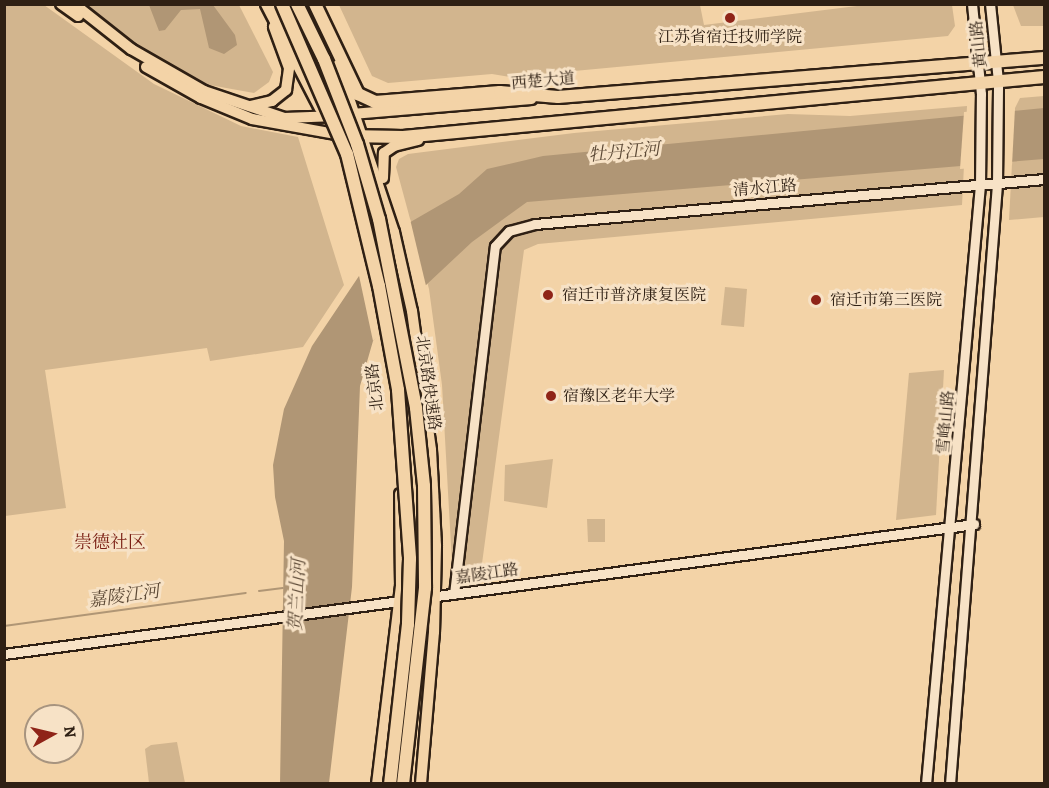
<!DOCTYPE html>
<html>
<head>
<meta charset="utf-8">
<style>
  body { margin:0 }
  #map { position:relative; width:1049px; height:788px; overflow:hidden; background:#f3d3a7; font-family:Alegreya,"Noto Serif SC",serif }
  div>[style] { position:absolute }
  .green>* { inset:0; background:#d2b58e }
  .water>* { inset:0; background:#b09675 }
  .pier>* { inset:0; background:#f3d3a7 }
  .stream>* { height:2px; margin:-1px; padding:0 1px; transform-origin:1px; border-radius:1px; background:#b09675 }
  .roads { filter:drop-shadow(2px 0 #2f2014) drop-shadow(-2px 0 #2f2014) drop-shadow(0 2px #2f2014) drop-shadow(0 -2px #2f2014) }
  .secondary>* { height:9px; margin:-4.5px; padding:0 4.5px; transform-origin:4.5px; border-radius:4.5px; background:#f7e2c6 }
  .primary>* { height:10px; margin:-5px; padding:0 5px; transform-origin:5px; border-radius:5px; background:#f3d3a7 }
  .highway>* { height:12px; margin:-6px; padding:0 6px; transform-origin:6px; border-radius:6px; background:#f3d3a7 }
  .bridges { filter:drop-shadow(2px 0 #2f2014) drop-shadow(-2px 0 #2f2014) drop-shadow(0 2px #2f2014) drop-shadow(0 -2px #2f2014) }
  .highway-bridge>* { height:12px; margin:-6px; padding:0 6px; transform-origin:6px; border-radius:6px; background:#f3d3a7 }
  .dots>* { width:16px; height:16px; translate:-50% -50%; box-sizing:border-box; border:3px solid #f7e2c6; border-radius:50% }
  span { translate:-50% -50%; white-space:nowrap; text-align:center; line-height:1.15; -webkit-text-stroke:6px #f7e2c6; paint-order:stroke }
  .poi-label { font-size:16px; color:#2f2014 }
  .left { translate:0 -50%; text-align:left }
  .street-label { font-size:16px; color:#2f2014 }
  .water-label { font-size:18px; color:#5c4936; font-style:italic }
  .neighbourhood-label { font-size:18px; color:#7a1f14 }
  .frame { position:absolute; inset:0; border:6px solid #2f2014; pointer-events:none }
  .north { position:absolute; left:24px; top:704px; width:60px; height:60px; box-sizing:border-box; background:#f7e2c6; border:2px solid #a7947f; border-radius:50%; rotate:82deg; font-size:16px; font-weight:700; line-height:24px; text-align:center; color:#2f2014 }
  .north::after { content:''; display:block; margin:auto; width:21px; height:27px; background:#8f2418; clip-path:polygon(50% 0,100% 100%,50% 72%,0 100%) }
</style>
</head>
<body>
<div id="map">
  <div class="green">
    <i style="clip-path:polygon(4px 5px,44px 5px,154px 84px,241px 126px,298px 137px,344px 285px,303px 347px,210px 361px,207px 348px,45px 370px,66px 508px,5px 516px)"></i>
    <i style="clip-path:polygon(80px 5px,239px 5px,273px 72px,269px 82px,254px 93px,204px 84px,130px 42px)"></i>
    <i style="clip-path:polygon(952px 5px,955px 26px,948px 36px,510px 77px,492px 74px,388px 83px,372px 76px,339px 5px,700px 5px,704px 25px,865px 5px)"></i>
    <i style="clip-path:polygon(1013px 5px,1044px 5px,1044px 26px,1021px 26px)"></i>
    <i style="clip-path:polygon(1044px 96px,1044px 217px,1009px 220px,1015px 108px,1020px 98px)"></i>
    <i style="clip-path:polygon(967px 106px,962px 205px,538px 244px,524px 250px,479px 586px,463px 588px,453px 581px,442px 385px,429px 289px,396px 167px,399px 159px,408px 154px,574px 133px,788px 114px,850px 116px)"></i>
    <i style="clip-path:polygon(725px 287px,747px 289px,744px 327px,721px 325px)"></i>
    <i style="clip-path:polygon(944px 370px,936px 515px,896px 520px,909px 373px)"></i>
    <i style="clip-path:polygon(553px 459px,547px 508px,504px 501px,505px 465px)"></i>
    <i style="clip-path:polygon(587px 519px,605px 519px,605px 542px,588px 542px)"></i>
    <i style="clip-path:polygon(177px 742px,185px 783px,149px 783px,145px 749px,151px 745px)"></i>
  </div>
  <div class="water">
    <i style="clip-path:polygon(149px 5px,213px 5px,235px 35px,237px 45px,224px 54px,209px 48px,200px 9px,181px 10px,165px 30px,159px 31px)"></i>
    <i style="clip-path:polygon(1044px 108px,1044px 159px,527px 202px,472px 242px,394px 315px,373px 341px,360px 386px,352px 587px,329px 783px,280px 784px,284px 541px,275px 497px,273px 465px,284px 409px,312px 346px,361px 273px,407px 224px,459px 194px,487px 169px,543px 156px)"></i>
  </div>
  <div class="pier">
    <i style="clip-path:polygon(1015px 108px,1012px 165px,960px 169px,964px 112px)"></i>
    <i style="clip-path:polygon(410px 219px,427px 290px,373px 341px,358px 271px)"></i>
  </div>
  <div class="stream">
    <i style="left:259px;top:591px;width:24px;rotate:-7deg"></i>
    <i style="left:4px;top:626px;width:244px;rotate:-7.8deg"></i>
  </div>
  <div class="roads">
    <div class="secondary">
      <i style="left:454px;top:594px;width:350px;rotate:-83.3deg"></i>
      <i style="left:495px;top:246px;width:21px;rotate:-47deg"></i>
      <i style="left:509px;top:231px;width:27px;rotate:-15deg"></i>
      <i style="left:535px;top:224px;width:511px;rotate:-5.05deg"></i>
      <i style="left:4px;top:654px;width:979px;rotate:-7.63deg"></i>
      <i style="left:926px;top:784px;width:601px;rotate:-84.85deg"></i>
      <i style="left:980px;top:185px;width:91px;rotate:-89.4deg"></i>
      <i style="left:981px;top:94px;width:90px;rotate:-95.7deg"></i>
      <i style="left:950px;top:784px;width:602px;rotate:-85.52deg"></i>
      <i style="left:997px;top:184px;width:103px;rotate:-89.4deg"></i>
      <i style="left:998px;top:81px;width:77px;rotate:-95.9deg"></i>
    </div>
    <div class="primary">
      <i style="left:61px;top:4px;width:21px;rotate:35deg"></i>
      <i style="left:74px;top:4px;width:73px;rotate:38.3deg"></i>
      <i style="left:131px;top:49px;width:84px;rotate:29.9deg"></i>
      <i style="left:204px;top:91px;width:84px;rotate:18.6deg"></i>
      <i style="left:284px;top:118px;width:53px;rotate:-2.2deg"></i>
      <i style="left:338px;top:65px;width:176px;rotate:71.5deg"></i>
      <i style="left:394px;top:232px;width:81px;rotate:77.2deg"></i>
      <i style="left:412px;top:311px;width:140px;rotate:82.2deg"></i>
      <i style="left:431px;top:450px;width:96px;rotate:87deg"></i>
      <i style="left:436px;top:546px;width:86px;rotate:91.3deg"></i>
      <i style="left:434px;top:632px;width:153px;rotate:94.9deg"></i>
      <i style="left:146px;top:67px;width:63px;rotate:29.4deg"></i>
      <i style="left:201px;top:98px;width:55px;rotate:22.4deg"></i>
      <i style="left:252px;top:119px;width:84px;rotate:10.2deg"></i>
      <i style="left:250px;top:106px;width:23px;rotate:-13deg"></i>
      <i style="left:272px;top:101px;width:18px;rotate:-38deg"></i>
      <i style="left:286px;top:90px;width:22px;rotate:-82deg"></i>
      <i style="left:289px;top:68px;width:44px;rotate:-110.1deg"></i>
      <i style="left:352px;top:114px;width:180px;rotate:-4.8deg"></i>
      <i style="left:383px;top:178px;width:25px;rotate:-88deg"></i>
      <i style="left:384px;top:153px;width:12px;rotate:-35deg"></i>
      <i style="left:394px;top:146px;width:25px;rotate:-14deg"></i>
      <i style="left:377px;top:784px;width:199px;rotate:-83.1deg"></i>
      <i style="left:401px;top:586px;width:92px;rotate:-90.6deg"></i>
    </div>
    <div class="highway">
      <i style="left:267px;top:4px;width:117px;rotate:62.6deg"></i>
      <i style="left:315px;top:4px;width:100px;rotate:64.5deg"></i>
      <i style="left:358px;top:94px;width:19px;rotate:25deg"></i>
      <i style="left:375px;top:102px;width:125px;rotate:-4.6deg"></i>
      <i style="left:500px;top:92px;width:58px;rotate:4.9deg"></i>
      <i style="left:558px;top:97px;width:488px;rotate:-4.6deg"></i>
      <i style="left:347px;top:136px;width:56px;rotate:1deg"></i>
      <i style="left:403px;top:137px;width:644px;rotate:-5.35deg"></i>
    </div>
  </div>
  <div class="bridges">
    <div class="highway-bridge">
      <i style="left:282px;top:4px;width:163px;rotate:66.6deg"></i>
      <i style="left:347px;top:154px;width:136px;rotate:76.4deg"></i>
      <i style="left:379px;top:286px;width:106px;rotate:79.6deg"></i>
      <i style="left:398px;top:390px;width:169px;rotate:85.9deg"></i>
      <i style="left:410px;top:559px;width:65px;rotate:91.8deg"></i>
      <i style="left:408px;top:624px;width:161px;rotate:96.4deg"></i>
      <i style="left:297px;top:4px;width:61px;rotate:63.9deg"></i>
      <i style="left:324px;top:59px;width:91px;rotate:68.8deg"></i>
      <i style="left:357px;top:144px;width:78px;rotate:73.7deg"></i>
      <i style="left:379px;top:219px;width:193px;rotate:78.9deg"></i>
      <i style="left:416px;top:408px;width:78px;rotate:84.1deg"></i>
      <i style="left:424px;top:486px;width:102px;rotate:89.4deg"></i>
      <i style="left:425px;top:588px;width:197px;rotate:96.4deg"></i>
    </div>
  </div>
  <div class="dots">
    <i style="left:730px;top:18px;background:#8f2418"></i>
    <i style="left:548px;top:295px;background:#8f2418"></i>
    <i style="left:816px;top:300px;background:#8f2418"></i>
    <i style="left:551px;top:396px;background:#8f2418"></i>
  </div>
  <div class="poi-label">
    <span style="left:730px;top:37px">江苏省宿迁技师学院</span>
    <span class="left" style="left:562px;top:295px">宿迁市普济康复医院</span>
    <span class="left" style="left:830px;top:300px">宿迁市第三医院</span>
    <span class="left" style="left:563px;top:396px">宿豫区老年大学</span>
  </div>
  <div class="street-label">
    <span style="left:979px;top:44px;rotate:-96deg">黄山路</span>
    <span style="left:543px;top:81px;rotate:-5deg">西楚大道</span>
    <span style="left:765px;top:188px;rotate:-5deg">清水江路</span>
    <span style="left:428px;top:383px;rotate:82deg">北京路快速路</span>
    <span style="left:375px;top:387px;rotate:-97deg">北京路</span>
    <span style="left:946px;top:422px;rotate:-85deg">雪峰山路</span>
    <span style="left:487px;top:574px;rotate:-8deg">嘉陵江路</span>
  </div>
  <div class="water-label">
    <span style="left:624px;top:152px;rotate:-5deg">牡丹江河</span>
    <span style="left:297px;top:595px;rotate:-87deg">贺兰山河</span>
    <span style="left:124px;top:596px;rotate:-8deg">嘉陵江河</span>
  </div>
  <div class="neighbourhood-label">
    <span style="left:110px;top:542px">崇德社区</span>
  </div>
  <div class="frame"></div>
  <div class="north">N</div>
</div>
</body>
</html>
